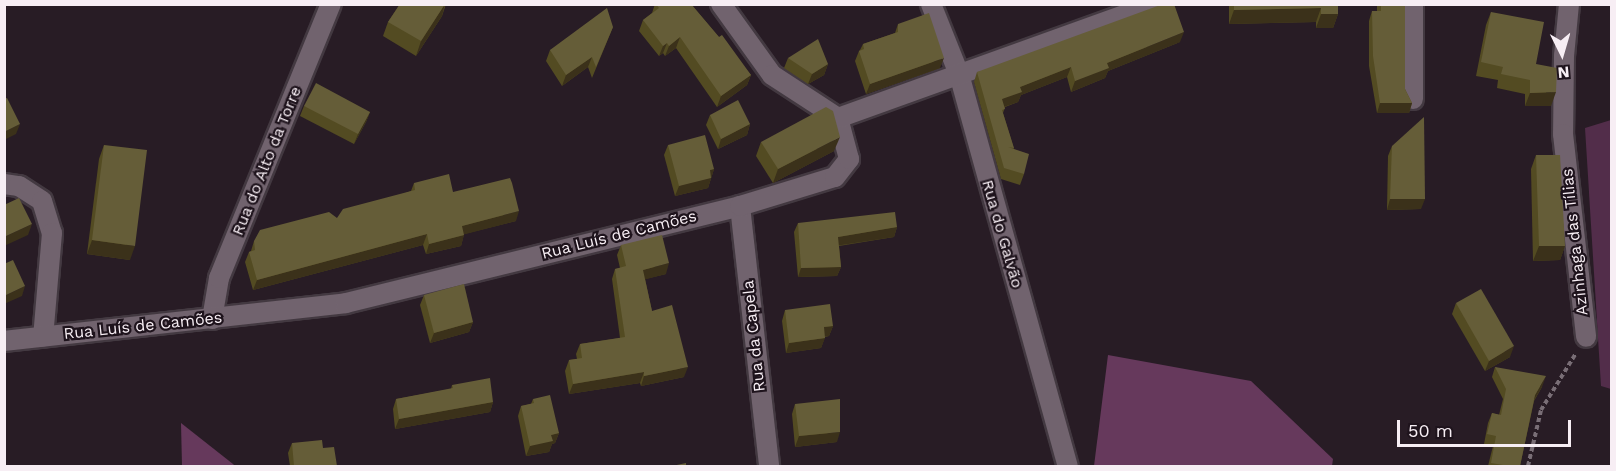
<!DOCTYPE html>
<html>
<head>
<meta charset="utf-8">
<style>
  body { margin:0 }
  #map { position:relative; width:1616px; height:471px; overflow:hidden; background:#281c25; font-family:"Work Sans",sans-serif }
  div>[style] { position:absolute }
  .green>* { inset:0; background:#522d4a }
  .forest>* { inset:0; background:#66395c }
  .path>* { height:4px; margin-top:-2px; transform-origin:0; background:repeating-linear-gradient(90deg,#796e76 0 4.5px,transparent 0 7.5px) }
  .roads { filter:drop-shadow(2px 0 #433941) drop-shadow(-2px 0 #433941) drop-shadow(0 2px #433941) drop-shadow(0 -2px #433941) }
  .street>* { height:20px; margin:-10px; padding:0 10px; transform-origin:10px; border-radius:10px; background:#71636e }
  .wall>* { inset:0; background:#534b22 }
  .shaded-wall>* { inset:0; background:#3b311a }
  .building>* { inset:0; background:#655d38 }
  span { translate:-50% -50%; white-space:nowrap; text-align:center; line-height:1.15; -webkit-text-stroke:4.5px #1e131c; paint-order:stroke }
  .street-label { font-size:16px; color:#f7eef4 }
  .frame { position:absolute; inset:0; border:6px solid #f7eef4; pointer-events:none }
  .north { position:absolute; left:1532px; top:24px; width:60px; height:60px; -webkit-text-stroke:4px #1e131c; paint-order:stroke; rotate:175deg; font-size:16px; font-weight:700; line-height:24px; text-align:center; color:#f7eef4 }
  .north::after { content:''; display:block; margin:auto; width:21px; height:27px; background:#f7eef4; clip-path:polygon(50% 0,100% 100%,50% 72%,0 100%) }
  .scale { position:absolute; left:1397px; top:420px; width:174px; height:27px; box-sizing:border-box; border:3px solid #f7eef4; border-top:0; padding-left:8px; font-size:18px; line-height:21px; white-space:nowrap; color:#f7eef4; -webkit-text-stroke:4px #1e131c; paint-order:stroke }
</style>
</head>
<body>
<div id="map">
  <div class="green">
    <i style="clip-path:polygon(1611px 120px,1612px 120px,1611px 389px,1601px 386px,1585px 128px)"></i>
  </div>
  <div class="forest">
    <i style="clip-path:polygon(1108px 355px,1251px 381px,1333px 459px,1332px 466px,1094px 466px)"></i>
    <i style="clip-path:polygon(181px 423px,233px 464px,235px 466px,182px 466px)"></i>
  </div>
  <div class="path">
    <i style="left:1528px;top:466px;width:57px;rotate:-76.9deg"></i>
    <i style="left:1541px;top:410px;width:67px;rotate:-58.4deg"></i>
  </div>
  <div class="roads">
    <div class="street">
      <i style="left:721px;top:4px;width:87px;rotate:54.3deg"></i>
      <i style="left:772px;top:75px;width:79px;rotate:33.1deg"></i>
      <i style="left:931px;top:4px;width:75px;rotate:68.2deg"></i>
      <i style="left:959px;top:74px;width:407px;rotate:74.5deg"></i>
      <i style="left:1569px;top:4px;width:52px;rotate:95.5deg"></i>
      <i style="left:1564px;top:56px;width:78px;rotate:90.7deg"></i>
      <i style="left:1563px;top:134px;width:204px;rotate:83.5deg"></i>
      <i style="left:1413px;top:99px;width:95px;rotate:-90deg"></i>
      <i style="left:4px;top:184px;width:15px;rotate:8deg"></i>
      <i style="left:19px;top:186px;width:27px;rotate:33deg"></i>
      <i style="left:42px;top:201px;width:34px;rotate:73deg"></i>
      <i style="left:52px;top:233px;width:104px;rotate:94.9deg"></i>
      <i style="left:740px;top:206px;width:262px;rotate:83.6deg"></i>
      <i style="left:212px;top:319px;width:42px;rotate:-80.3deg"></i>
      <i style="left:219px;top:278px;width:296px;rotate:-67.8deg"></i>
      <i style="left:4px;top:341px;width:344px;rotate:-6.3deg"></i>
      <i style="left:346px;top:303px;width:406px;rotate:-13.8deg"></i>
      <i style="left:740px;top:206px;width:99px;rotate:-17deg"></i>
      <i style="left:835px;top:177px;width:23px;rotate:-52deg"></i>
      <i style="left:849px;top:159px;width:42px;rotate:-105deg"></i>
      <i style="left:838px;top:118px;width:336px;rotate:-19.8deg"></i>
    </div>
  </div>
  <div class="wall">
    <i style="clip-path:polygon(400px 4px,446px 4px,442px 16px,416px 56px,383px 36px,388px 22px)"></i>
    <i style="clip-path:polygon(655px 4px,691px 4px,751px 75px,747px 85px,717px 107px,676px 48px,665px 56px,663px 53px,659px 56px,639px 31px,643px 20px,652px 13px)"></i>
    <i style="clip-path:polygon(1229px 4px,1338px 4px,1338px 14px,1333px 28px,1316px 28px,1316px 22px,1229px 24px)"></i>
    <i style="clip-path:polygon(1377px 4px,1405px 4px,1405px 89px,1412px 103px,1409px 113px,1377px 113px,1369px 66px,1369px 21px,1372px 11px,1377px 11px)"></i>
    <i style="clip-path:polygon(1491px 12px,1536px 64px,1551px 106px,1525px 106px,1525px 94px,1497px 88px,1498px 80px,1476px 76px,1486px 25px)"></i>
    <i style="clip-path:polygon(898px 24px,940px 68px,866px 94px,855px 61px,859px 51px,860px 50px,863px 44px,895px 33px)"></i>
    <i style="clip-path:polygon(613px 27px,592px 78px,588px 67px,562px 86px,546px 61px,550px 50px)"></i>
    <i style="clip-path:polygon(1180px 42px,1108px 71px,1105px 78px,1071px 92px,1067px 77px,1021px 95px,1018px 102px,1005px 107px,1003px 113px,1014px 149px,1024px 174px,1020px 185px,1001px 179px,974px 82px,977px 72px)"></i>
    <i style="clip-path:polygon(788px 58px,828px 64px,824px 75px,808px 84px,784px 68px)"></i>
    <i style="clip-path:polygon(304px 106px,370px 112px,366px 122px,354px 144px,300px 116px)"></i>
    <i style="clip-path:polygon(710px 115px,750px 124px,747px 135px,718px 149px,706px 125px)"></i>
    <i style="clip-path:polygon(761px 142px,834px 151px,773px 183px,756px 156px)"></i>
    <i style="clip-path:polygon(104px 145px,130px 260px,87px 254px,99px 159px)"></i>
    <i style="clip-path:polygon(668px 145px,714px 169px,708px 188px,675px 196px,664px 155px)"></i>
    <i style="clip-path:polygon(1392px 146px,1421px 209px,1387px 210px,1388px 156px)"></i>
    <i style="clip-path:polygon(1536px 155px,1565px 246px,1560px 260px,1533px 261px,1531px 169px)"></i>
    <i style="clip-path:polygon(414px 183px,453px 192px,516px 221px,464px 234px,461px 246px,426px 254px,423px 245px,253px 290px,245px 262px,249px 252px,251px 251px,254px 241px,337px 218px,411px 191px)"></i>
    <i style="clip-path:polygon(798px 223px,897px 227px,894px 237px,839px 246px,841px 267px,837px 276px,798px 277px,794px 232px)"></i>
    <i style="clip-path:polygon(621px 245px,666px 274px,645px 279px,652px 311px,684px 377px,641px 386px,640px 383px,569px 394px,565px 371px,569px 360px,577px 359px,576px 354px,580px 344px,620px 338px,612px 279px,615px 269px,620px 268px,617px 255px)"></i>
    <i style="clip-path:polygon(424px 295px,473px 322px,469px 332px,430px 343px,420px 305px)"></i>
    <i style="clip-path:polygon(1456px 303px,1510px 357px,1485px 371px,1452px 314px)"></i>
    <i style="clip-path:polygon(785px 310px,833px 326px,829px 336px,825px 337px,821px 348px,786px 353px,782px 321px)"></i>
    <i style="clip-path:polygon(1495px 367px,1542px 387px,1534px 401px,1520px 466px,1488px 466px,1493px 446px,1484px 444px,1488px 423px,1492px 413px,1499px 415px,1503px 399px,1492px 377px)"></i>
    <i style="clip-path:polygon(452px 385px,493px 402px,490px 412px,395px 429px,393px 409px,396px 399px,451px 389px)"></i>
    <i style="clip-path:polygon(533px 399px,559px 433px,555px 443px,552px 444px,549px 452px,526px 456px,518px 416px,521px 406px,531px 404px)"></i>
    <i style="clip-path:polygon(795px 404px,837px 442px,795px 447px,792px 414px)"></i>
    <i style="clip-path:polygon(292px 443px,323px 448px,337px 466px,290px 466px,288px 453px)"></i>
  </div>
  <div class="shaded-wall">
    <i style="clip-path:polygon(445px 4px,442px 16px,416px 56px,421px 41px)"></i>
    <i style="clip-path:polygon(1321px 8px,1316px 22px,1229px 24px,1234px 10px)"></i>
    <i style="clip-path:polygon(1321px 14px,1338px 14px,1333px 28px,1316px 28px)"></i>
    <i style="clip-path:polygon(1184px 32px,1180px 42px,1108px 71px,1105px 78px,1071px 92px,1075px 81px,1107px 63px)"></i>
    <i style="clip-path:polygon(680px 37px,676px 48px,665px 56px,669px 46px)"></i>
    <i style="clip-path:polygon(667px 43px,663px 53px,659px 56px,663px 46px)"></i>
    <i style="clip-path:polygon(592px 57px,588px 67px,562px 86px,566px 75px)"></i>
    <i style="clip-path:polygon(944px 58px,940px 68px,866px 94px,870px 84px)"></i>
    <i style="clip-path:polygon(828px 64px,824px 75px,808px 84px,812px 74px)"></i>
    <i style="clip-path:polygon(1071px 67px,1067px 77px,1021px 95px,1018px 102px,998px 109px,1002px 99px,1020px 87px)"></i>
    <i style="clip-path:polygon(751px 75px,747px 85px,717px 107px,721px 96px)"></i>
    <i style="clip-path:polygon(1556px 92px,1551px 106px,1525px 106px,1530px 93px)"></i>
    <i style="clip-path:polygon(1380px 103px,1412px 103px,1409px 113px,1377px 113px)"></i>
    <i style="clip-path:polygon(370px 112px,366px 122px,354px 144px,358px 134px)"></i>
    <i style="clip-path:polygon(20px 124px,16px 134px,4px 140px,4px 132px)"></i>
    <i style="clip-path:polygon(750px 124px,747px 135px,718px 149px,721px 139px)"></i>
    <i style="clip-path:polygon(840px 137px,834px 151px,773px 183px,778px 169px)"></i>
    <i style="clip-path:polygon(714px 169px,708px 188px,675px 196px,679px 186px,710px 170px)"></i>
    <i style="clip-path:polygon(1390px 199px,1425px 199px,1421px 209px,1387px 210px)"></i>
    <i style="clip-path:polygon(519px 211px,516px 221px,458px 236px,462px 226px)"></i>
    <i style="clip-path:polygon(32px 224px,28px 235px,4px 246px,4px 237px)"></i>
    <i style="clip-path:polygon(897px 227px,894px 237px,835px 246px,838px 237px)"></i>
    <i style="clip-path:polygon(427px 234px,423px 245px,253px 290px,257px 280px)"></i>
    <i style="clip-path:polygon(464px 235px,461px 246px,426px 254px,429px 244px)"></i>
    <i style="clip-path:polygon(92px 240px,135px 246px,130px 260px,87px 254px)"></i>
    <i style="clip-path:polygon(1539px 246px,1565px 246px,1560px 260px,1533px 261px)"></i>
    <i style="clip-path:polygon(669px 263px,666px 274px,639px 281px,643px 270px)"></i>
    <i style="clip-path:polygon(841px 267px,837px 276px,798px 277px,801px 268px)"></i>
    <i style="clip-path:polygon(25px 286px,22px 296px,4px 304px,4px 296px)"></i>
    <i style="clip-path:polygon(473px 322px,469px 332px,430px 343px,434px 333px)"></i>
    <i style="clip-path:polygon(833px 326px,829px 336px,820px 337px,824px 327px)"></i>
    <i style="clip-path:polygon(825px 338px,821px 348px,786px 353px,789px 343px)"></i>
    <i style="clip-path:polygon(1514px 346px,1510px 357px,1485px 371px,1489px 361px)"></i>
    <i style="clip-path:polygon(688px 367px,684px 377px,641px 386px,644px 376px)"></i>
    <i style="clip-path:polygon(644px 372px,640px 383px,569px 394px,573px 384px)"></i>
    <i style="clip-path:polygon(1546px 376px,1542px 387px,1531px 405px,1535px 395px)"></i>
    <i style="clip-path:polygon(493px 402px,490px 412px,395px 429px,399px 419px)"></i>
    <i style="clip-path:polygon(840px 432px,837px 442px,795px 447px,799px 436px)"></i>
    <i style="clip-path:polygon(559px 433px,555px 443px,552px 444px,549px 452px,526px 456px,530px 446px,551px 435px)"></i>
  </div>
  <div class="building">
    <i style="clip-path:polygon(400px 4px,445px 4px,421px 41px,388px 22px)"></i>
    <i style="clip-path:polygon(656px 4px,691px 4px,719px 37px,722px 35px,751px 75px,721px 96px,680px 37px,669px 46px,667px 43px,663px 46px,643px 20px,659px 8px)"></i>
    <i style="clip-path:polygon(1163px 4px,1174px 4px,1184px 32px,1107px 63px,1109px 68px,1075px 81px,1071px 67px,1020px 87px,1022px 92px,1002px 99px,1005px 109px,1002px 110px,1014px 148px,1008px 147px,1029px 154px,1024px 174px,1004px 168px,977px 72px)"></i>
    <i style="clip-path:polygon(1234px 4px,1338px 4px,1338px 14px,1321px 14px,1321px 8px,1234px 10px)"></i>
    <i style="clip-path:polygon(1381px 4px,1405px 4px,1405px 89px,1412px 103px,1380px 103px,1373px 56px,1372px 11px,1381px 11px)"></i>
    <i style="clip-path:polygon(607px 8px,613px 27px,596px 67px,592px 57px,566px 75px,550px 50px)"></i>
    <i style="clip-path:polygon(1491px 12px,1544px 22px,1536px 64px,1557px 68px,1556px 92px,1530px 93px,1530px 80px,1501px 74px,1503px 67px,1481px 62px)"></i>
    <i style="clip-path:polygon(929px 13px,944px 58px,870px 84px,859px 51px,864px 49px,863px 44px,898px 32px,898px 24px)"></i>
    <i style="clip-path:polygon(818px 39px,828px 64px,812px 74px,788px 58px)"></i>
    <i style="clip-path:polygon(316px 83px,370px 112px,358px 134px,304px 106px)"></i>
    <i style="clip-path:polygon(7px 98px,20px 124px,4px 132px,4px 99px)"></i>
    <i style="clip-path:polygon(738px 100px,750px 124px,721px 139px,710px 115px)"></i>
    <i style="clip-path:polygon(826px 107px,833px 111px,840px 137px,778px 169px,761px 142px)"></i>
    <i style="clip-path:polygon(1424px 117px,1425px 199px,1390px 199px,1392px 146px)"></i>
    <i style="clip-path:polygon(705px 135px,714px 169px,710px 170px,711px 178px,679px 186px,668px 145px)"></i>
    <i style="clip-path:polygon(104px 145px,147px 150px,135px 246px,92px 240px)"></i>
    <i style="clip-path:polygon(1536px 155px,1560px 155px,1565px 246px,1539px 246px)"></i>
    <i style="clip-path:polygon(449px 174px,453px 192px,510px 178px,512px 183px,519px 211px,462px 226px,464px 235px,429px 244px,427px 234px,257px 280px,249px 252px,255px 250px,254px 241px,260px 230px,329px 212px,337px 218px,343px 209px,415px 190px,414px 183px)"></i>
    <i style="clip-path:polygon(19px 198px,32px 224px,4px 237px,4px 205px)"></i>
    <i style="clip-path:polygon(895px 212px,897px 227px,838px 237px,841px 267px,801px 268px,798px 223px)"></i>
    <i style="clip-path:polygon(662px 235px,669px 263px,643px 270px,652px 311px,672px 305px,688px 367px,644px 376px,644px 372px,573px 384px,569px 360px,582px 358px,580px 344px,625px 337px,615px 269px,626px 266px,621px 245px)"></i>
    <i style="clip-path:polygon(13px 260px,25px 286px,4px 296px,4px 264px)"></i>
    <i style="clip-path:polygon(464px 284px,473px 322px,434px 333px,424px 295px)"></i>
    <i style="clip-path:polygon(1481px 289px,1514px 346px,1489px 361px,1456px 303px)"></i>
    <i style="clip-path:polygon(830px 304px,833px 326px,824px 327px,825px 338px,789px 343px,785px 310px)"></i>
    <i style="clip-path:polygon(1495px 367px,1546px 376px,1535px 395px,1520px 466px,1509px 466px,1491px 463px,1496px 436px,1487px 434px,1492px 413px,1501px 415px,1506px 389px)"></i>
    <i style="clip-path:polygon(490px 378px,493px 402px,399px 419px,396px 399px,453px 388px,452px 385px)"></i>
    <i style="clip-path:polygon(550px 395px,559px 433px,551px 435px,553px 441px,530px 446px,521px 406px,534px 403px,533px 399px)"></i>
    <i style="clip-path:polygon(840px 399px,840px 432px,799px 436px,795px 404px)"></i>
    <i style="clip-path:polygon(322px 440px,323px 448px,334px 447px,337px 466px,294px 466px,292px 443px)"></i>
    <i style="clip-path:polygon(686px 463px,686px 466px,672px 466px)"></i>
  </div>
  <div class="street-label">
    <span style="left:267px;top:161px;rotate:-68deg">Rua do Alto da Torre</span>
    <span style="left:1002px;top:234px;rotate:74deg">Rua do Galvão</span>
    <span style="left:619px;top:235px;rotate:-14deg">Rua Luís de Camões</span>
    <span style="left:1575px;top:242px;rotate:-96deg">Azinhaga das Tílias</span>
    <span style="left:143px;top:326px;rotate:-6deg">Rua Luís de Camões</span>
    <span style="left:754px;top:336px;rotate:-96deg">Rua da Capela</span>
  </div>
  <div class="frame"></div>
  <div class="north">N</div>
  <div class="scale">50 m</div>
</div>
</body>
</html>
